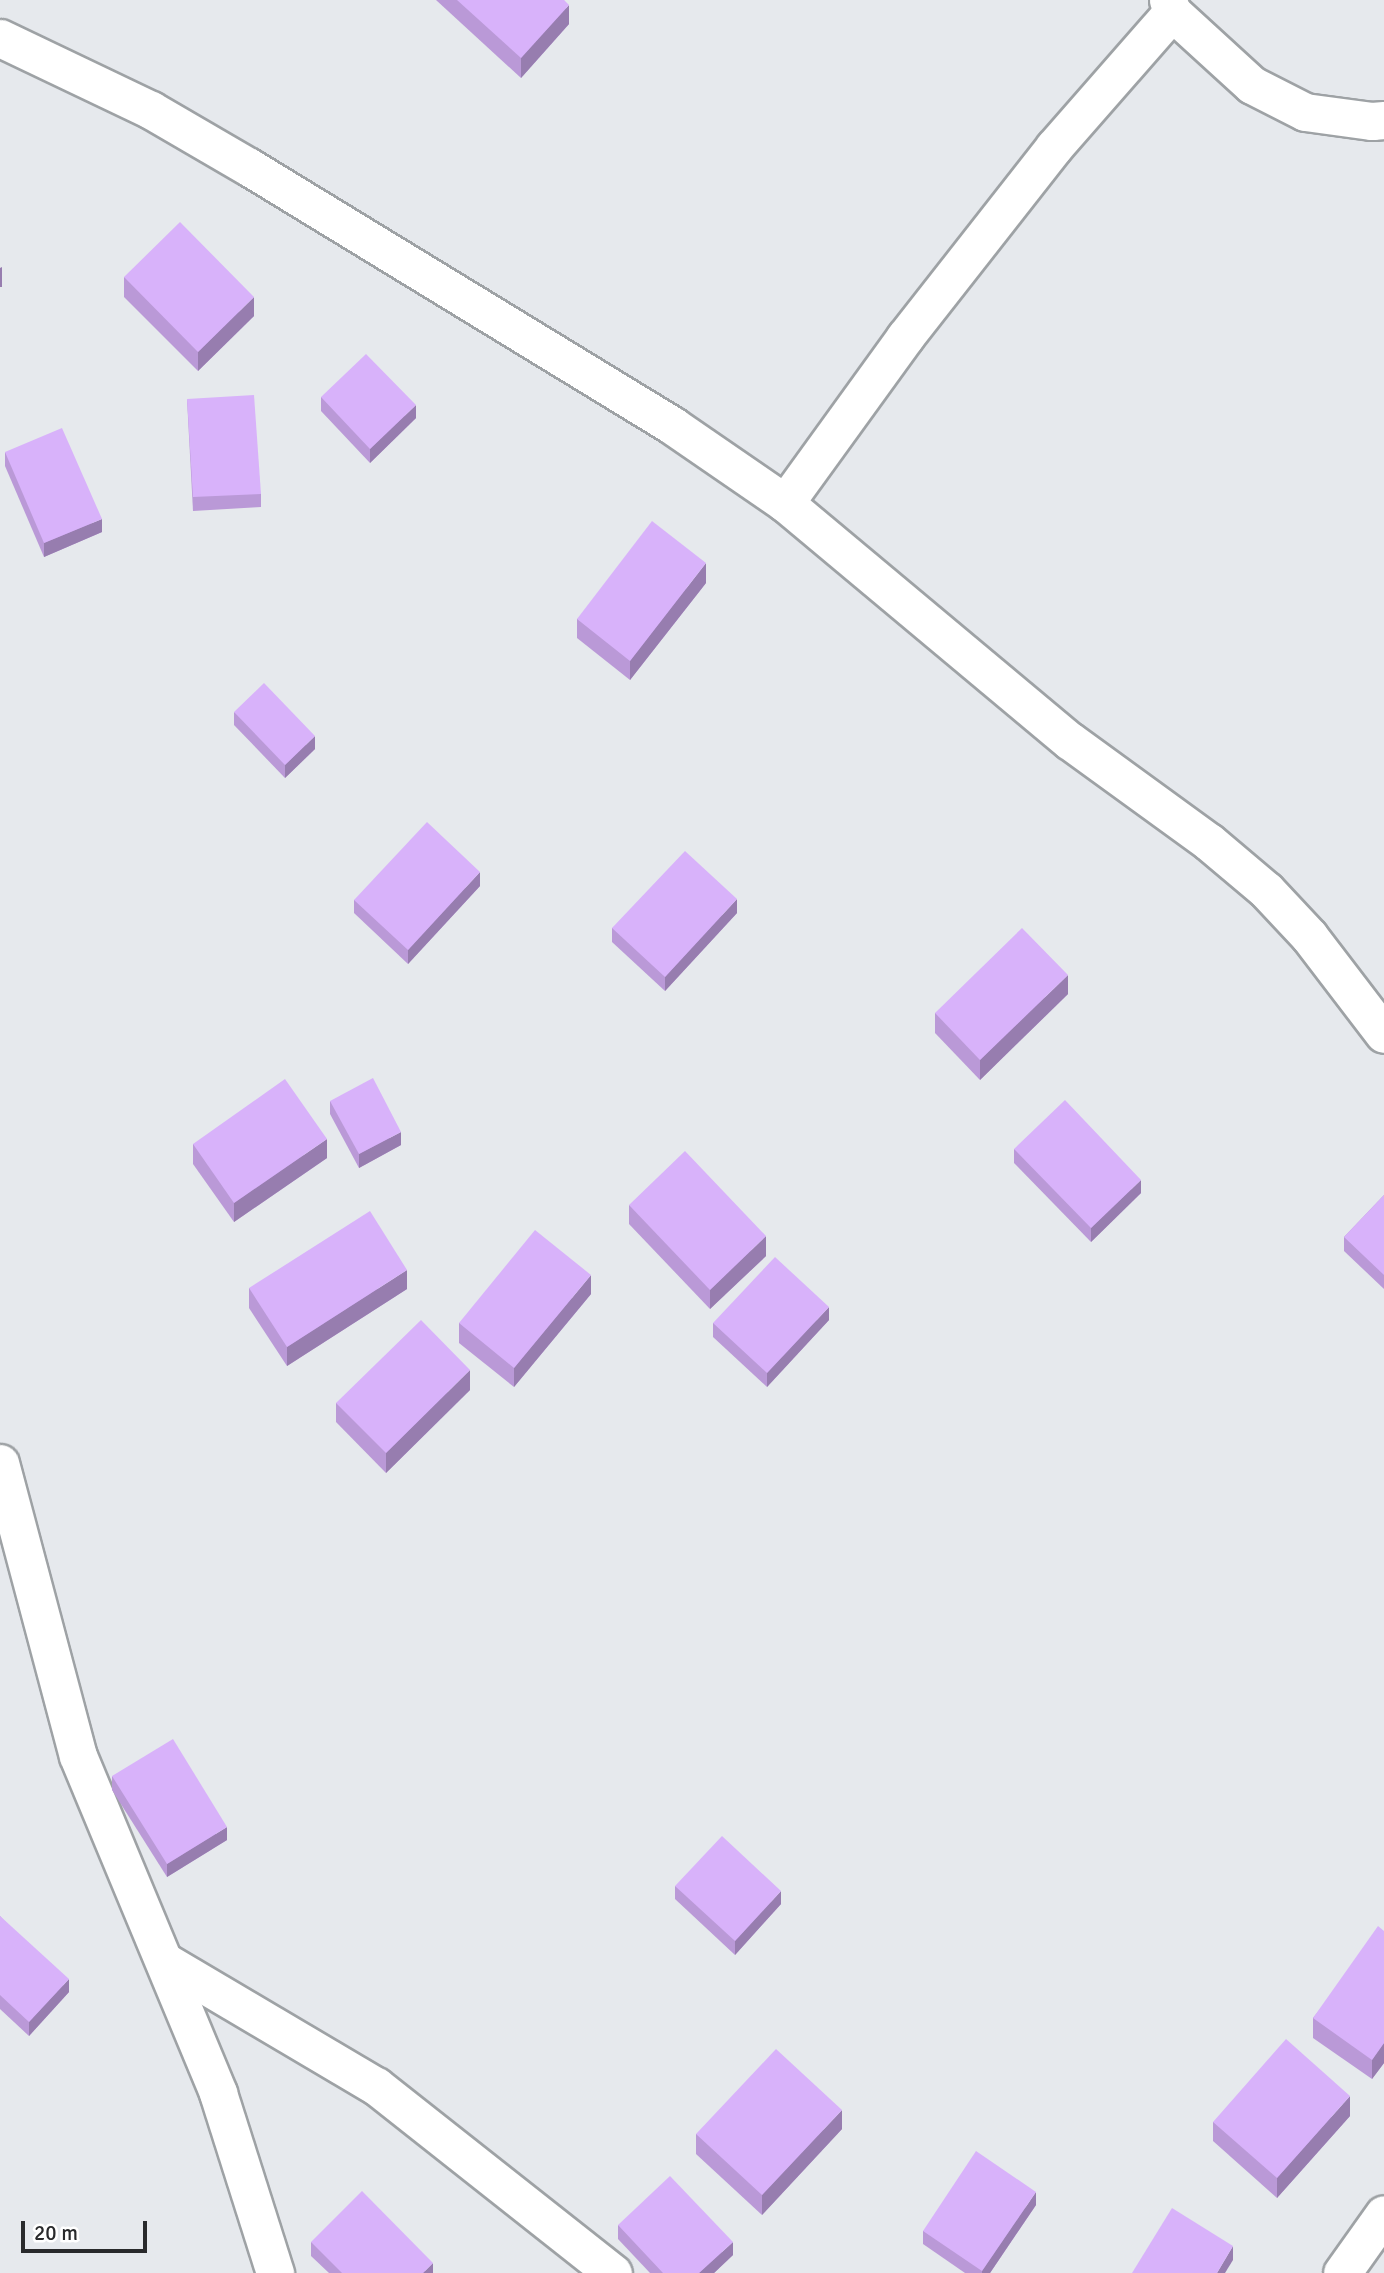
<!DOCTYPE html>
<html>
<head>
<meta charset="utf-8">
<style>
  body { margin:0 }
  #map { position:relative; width:1384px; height:2273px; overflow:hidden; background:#e6e9ed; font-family:Signika,sans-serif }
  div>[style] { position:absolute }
  .roads { filter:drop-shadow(2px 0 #9ea2a5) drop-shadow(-2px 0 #9ea2a5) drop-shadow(0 2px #9ea2a5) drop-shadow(0 -2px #9ea2a5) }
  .minor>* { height:37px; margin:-18.5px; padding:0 18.5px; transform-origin:18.5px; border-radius:18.5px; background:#fff }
  .wall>* { inset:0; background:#ba99d7 }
  .shaded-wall>* { inset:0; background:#977daf }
  .building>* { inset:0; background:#d8b2fa }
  span { translate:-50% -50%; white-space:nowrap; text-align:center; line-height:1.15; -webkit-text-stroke:6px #fff; paint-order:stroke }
  .scale { position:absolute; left:21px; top:2221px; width:126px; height:32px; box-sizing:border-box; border:4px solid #292a2c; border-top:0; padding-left:9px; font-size:21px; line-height:24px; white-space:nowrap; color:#292a2c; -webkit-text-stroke:5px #fff; paint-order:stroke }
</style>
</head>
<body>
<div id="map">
  <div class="roads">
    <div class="minor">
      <i style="left:1168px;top:0;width:13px;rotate:72deg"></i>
      <i style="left:1172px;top:12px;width:108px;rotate:42.4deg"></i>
      <i style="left:1252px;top:85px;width:59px;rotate:27deg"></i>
      <i style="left:1305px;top:112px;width:68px;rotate:7.7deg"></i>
      <i style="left:1372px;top:121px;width:12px;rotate:-5deg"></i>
      <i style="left:0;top:38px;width:167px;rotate:25.5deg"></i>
      <i style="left:151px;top:110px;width:113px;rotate:30.2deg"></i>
      <i style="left:249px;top:167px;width:497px;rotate:31.4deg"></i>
      <i style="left:673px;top:426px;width:136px;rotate:34.5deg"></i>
      <i style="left:785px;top:503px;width:371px;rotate:39.9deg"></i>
      <i style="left:1070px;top:741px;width:172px;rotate:36deg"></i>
      <i style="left:1209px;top:842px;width:75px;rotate:40.1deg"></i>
      <i style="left:1266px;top:890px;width:63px;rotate:46.9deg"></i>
      <i style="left:1309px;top:936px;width:123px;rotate:52.6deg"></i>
      <i style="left:785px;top:503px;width:205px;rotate:-54.1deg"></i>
      <i style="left:905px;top:337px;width:241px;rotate:-51.9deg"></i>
      <i style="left:1054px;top:147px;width:179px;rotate:-48.8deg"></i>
      <i style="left:0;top:1463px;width:303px;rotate:75.1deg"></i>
      <i style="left:78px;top:1756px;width:365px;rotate:67.4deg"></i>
      <i style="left:218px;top:2093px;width:189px;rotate:72.4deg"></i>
      <i style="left:166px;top:1962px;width:244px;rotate:30.6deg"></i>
      <i style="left:376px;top:2086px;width:302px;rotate:38.3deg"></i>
      <i style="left:1342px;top:2273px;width:72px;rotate:-54.6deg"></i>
    </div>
  </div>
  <div class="wall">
    <i style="clip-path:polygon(436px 0,564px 0,569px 24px,521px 78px)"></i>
    <i style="clip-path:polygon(124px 277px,254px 316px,198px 371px,124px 297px)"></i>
    <i style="clip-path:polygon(321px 397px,416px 418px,370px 463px,321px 411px)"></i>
    <i style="clip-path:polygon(187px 399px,261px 494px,261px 507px,193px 511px)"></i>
    <i style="clip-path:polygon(5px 452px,102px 532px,44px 557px,5px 466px)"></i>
    <i style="clip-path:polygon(706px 583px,630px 680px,577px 638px,577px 619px)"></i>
    <i style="clip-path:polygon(234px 712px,315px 749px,285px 778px,234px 725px)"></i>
    <i style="clip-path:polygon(480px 886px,408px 964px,354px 913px,354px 900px)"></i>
    <i style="clip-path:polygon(737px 913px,665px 991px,612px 942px,612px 928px)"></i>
    <i style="clip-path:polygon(1068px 994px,980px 1080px,935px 1033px,935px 1013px)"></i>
    <i style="clip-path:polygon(330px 1101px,401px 1145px,359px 1168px,330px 1114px)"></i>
    <i style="clip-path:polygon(193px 1144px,327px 1158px,234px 1222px,193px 1164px)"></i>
    <i style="clip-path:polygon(1014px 1149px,1141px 1193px,1091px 1242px,1014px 1163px)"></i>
    <i style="clip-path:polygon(1384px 1195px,1384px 1289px,1344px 1251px,1344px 1237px)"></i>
    <i style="clip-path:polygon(629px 1205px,766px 1256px,710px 1309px,629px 1224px)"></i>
    <i style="clip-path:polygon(249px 1288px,407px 1289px,287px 1366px,249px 1308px)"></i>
    <i style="clip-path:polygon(591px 1294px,514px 1387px,459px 1343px,459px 1323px)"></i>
    <i style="clip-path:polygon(829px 1320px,767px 1387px,713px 1337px,713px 1323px)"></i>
    <i style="clip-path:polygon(470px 1390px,386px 1473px,336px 1422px,336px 1403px)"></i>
    <i style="clip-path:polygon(112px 1776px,227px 1840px,167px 1877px,112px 1790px)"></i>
    <i style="clip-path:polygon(675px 1886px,781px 1904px,735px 1955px,675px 1899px)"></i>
    <i style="clip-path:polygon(0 1916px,69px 1992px,29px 2036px,0 2009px)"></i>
    <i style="clip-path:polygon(1384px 1931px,1384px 2063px,1372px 2079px,1313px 2038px,1313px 2018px)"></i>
    <i style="clip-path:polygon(1350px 2116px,1277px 2198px,1213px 2141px,1213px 2122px)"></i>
    <i style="clip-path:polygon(842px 2129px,762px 2215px,696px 2154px,696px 2134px)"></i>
    <i style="clip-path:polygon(1036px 2205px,990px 2273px,965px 2273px,923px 2244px,923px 2231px)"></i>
    <i style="clip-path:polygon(618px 2225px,733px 2255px,714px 2273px,650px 2273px,618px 2239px)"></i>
    <i style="clip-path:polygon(311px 2242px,433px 2273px,329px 2273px,311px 2256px)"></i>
  </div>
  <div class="shaded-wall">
    <i style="clip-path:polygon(569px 5px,569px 24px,521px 78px,521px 58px)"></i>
    <i style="clip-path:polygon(2px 267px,2px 287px,0 287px,0 268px)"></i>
    <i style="clip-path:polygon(254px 297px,254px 316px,198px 371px,198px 352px)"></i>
    <i style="clip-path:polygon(416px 405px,416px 418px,370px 463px,370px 449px)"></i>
    <i style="clip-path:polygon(102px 519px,102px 532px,44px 557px,44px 543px)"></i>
    <i style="clip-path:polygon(706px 563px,706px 583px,630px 680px,630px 661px)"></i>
    <i style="clip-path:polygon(315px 736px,315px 749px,285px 778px,285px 765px)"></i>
    <i style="clip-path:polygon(480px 872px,480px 886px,408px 964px,408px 950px)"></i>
    <i style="clip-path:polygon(737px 899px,737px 913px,665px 991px,665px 977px)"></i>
    <i style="clip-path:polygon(1068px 975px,1068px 994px,980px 1080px,980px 1060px)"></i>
    <i style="clip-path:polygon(401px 1132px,401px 1145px,359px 1168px,359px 1154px)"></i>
    <i style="clip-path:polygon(327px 1139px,327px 1158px,234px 1222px,234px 1203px)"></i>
    <i style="clip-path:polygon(1141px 1180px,1141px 1193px,1091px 1242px,1091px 1228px)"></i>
    <i style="clip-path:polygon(766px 1236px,766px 1256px,710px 1309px,710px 1290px)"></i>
    <i style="clip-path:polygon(407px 1270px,407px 1289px,287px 1366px,287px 1347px)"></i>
    <i style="clip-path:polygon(591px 1275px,591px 1294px,514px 1387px,514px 1368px)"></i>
    <i style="clip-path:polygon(829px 1307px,829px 1320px,767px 1387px,767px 1373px)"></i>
    <i style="clip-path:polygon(470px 1370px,470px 1390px,386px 1473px,386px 1453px)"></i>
    <i style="clip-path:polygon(227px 1827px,227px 1840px,167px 1877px,167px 1864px)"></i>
    <i style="clip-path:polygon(781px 1891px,781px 1904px,735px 1955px,735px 1941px)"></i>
    <i style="clip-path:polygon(69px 1979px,69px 1992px,29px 2036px,29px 2022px)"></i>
    <i style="clip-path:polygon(1384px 2043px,1384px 2063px,1372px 2079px,1372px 2060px)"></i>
    <i style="clip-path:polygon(1350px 2096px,1350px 2116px,1277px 2198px,1277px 2178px)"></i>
    <i style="clip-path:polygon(842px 2110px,842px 2129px,762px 2215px,762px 2195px)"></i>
    <i style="clip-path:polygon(1036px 2192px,1036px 2205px,990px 2273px,982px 2273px,982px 2271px)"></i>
    <i style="clip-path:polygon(733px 2242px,733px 2255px,714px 2273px,699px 2273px)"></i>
    <i style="clip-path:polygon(1233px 2246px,1233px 2260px,1225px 2273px,1217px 2273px)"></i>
    <i style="clip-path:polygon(433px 2263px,433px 2273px,423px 2273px)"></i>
  </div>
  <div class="building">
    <i style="clip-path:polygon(457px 0,564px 0,569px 5px,521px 58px)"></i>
    <i style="clip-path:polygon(180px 222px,254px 297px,198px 352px,124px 277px)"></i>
    <i style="clip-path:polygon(366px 354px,416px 405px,370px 449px,321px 397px)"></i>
    <i style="clip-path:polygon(254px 395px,261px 494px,193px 497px,187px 399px)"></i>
    <i style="clip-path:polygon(62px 428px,102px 519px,44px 543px,5px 452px)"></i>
    <i style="clip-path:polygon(652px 521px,706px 563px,630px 661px,577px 619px)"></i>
    <i style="clip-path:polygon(264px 683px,315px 736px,285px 765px,234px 712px)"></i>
    <i style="clip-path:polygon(427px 822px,480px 872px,408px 950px,354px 900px)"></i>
    <i style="clip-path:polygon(685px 851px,737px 899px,665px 977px,612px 928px)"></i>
    <i style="clip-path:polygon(1022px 928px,1068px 975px,980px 1060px,935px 1013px)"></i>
    <i style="clip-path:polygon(373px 1078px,401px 1132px,359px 1154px,330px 1101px)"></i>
    <i style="clip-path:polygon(285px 1079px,327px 1139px,234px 1203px,193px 1144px)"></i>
    <i style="clip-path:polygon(1065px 1100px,1141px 1180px,1091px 1228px,1014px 1149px)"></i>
    <i style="clip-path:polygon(685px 1151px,766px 1236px,710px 1290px,629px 1205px)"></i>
    <i style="clip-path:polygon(1384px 1195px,1384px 1275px,1344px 1237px)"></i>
    <i style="clip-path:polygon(370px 1211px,407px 1270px,287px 1347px,249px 1288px)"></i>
    <i style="clip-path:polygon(535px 1230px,591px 1275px,514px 1368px,459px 1323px)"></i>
    <i style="clip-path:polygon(775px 1257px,829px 1307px,767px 1373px,713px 1323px)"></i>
    <i style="clip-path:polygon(421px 1320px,470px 1370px,386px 1453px,336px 1403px)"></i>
    <i style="clip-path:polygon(173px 1739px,227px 1827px,167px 1864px,112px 1776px)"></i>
    <i style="clip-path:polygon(722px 1836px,781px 1891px,735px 1941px,675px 1886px)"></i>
    <i style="clip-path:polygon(0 1916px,69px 1979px,29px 2022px,0 1995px)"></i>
    <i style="clip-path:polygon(1378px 1926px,1384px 1931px,1384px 2043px,1372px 2060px,1313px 2018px)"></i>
    <i style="clip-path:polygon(1286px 2039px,1350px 2096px,1277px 2178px,1213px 2122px)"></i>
    <i style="clip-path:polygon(776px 2049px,842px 2110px,762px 2195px,696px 2134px)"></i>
    <i style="clip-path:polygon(976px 2151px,1036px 2192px,982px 2271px,923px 2231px)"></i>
    <i style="clip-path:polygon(670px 2176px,733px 2242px,699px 2273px,663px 2273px,618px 2225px)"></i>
    <i style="clip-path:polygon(362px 2191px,433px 2263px,423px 2273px,342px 2273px,311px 2242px)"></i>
    <i style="clip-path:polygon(1172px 2208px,1233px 2246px,1217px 2273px,1132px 2273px)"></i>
  </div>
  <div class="scale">20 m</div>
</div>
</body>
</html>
